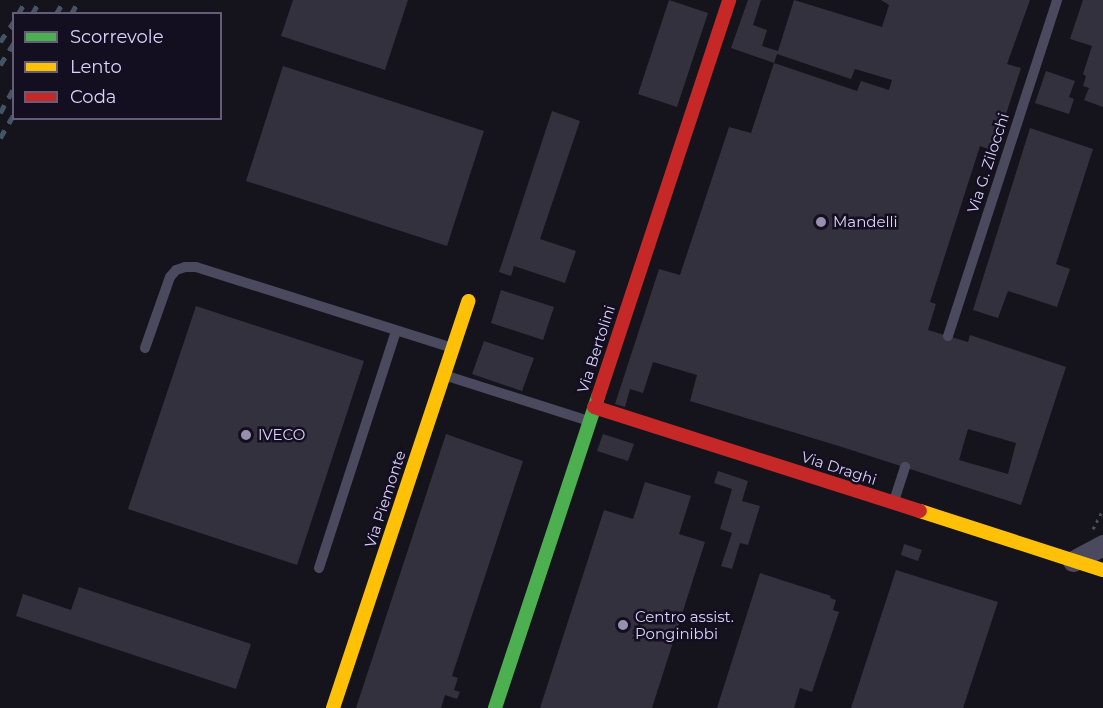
<!DOCTYPE html>
<html>
<head>
<meta charset="utf-8">
<style>
  body { margin:0 }
  #map { position:relative; width:1103px; height:708px; overflow:hidden; background:#15131c; font-family:Montserrat,sans-serif }
  div>[style] { position:absolute }
  .building>* { inset:0; background:#34313f }
  .path>* { height:3px; margin-top:-1.5px; transform-origin:0; background:repeating-linear-gradient(90deg,#47505c 0 3px,transparent 0 7.5px) }
  .lane>* { height:10px; margin:-5px; padding:0 5px; transform-origin:5px; border-radius:5px; background:#4b495d }
  .street>* { height:21px; margin:-10.5px; padding:0 10.5px; transform-origin:10.5px; border-radius:10.5px; background:#4b495d }
  .fast>* { height:14px; margin:-7px; padding:0 7px; transform-origin:7px; border-radius:7px; background:#4caf50 }
  .slow>* { height:14px; margin:-7px; padding:0 7px; transform-origin:7px; border-radius:7px; background:#ffc107 }
  .jam>* { height:14px; margin:-7px; padding:0 7px; transform-origin:7px; border-radius:7px; background:#c62828 }
  .rail>* { height:4.5px; margin-top:-2.25px; transform-origin:0; background:repeating-linear-gradient(90deg,#455464 0 9px,transparent 0 17px) }
  .dots>* { width:16px; height:16px; translate:-50% -50%; box-sizing:border-box; border:3px solid #140f20; border-radius:50% }
  span { translate:-50% -50%; white-space:nowrap; text-align:center; line-height:1.15; -webkit-text-stroke:5px #140f20; paint-order:stroke }
  .street-label { font-size:15px; color:#dad3fb }
  .poi-label { font-size:15px; color:#dad3fb }
  .left { translate:0 -50%; text-align:left }
  .legend { position:absolute; left:12px; top:12px; width:210px; height:108px; box-sizing:border-box; background:#140f20; border:2px solid #635d78; margin:0; padding:8px 10px; list-style:none; font-size:18px; color:#dad3fb }
  .legend li { display:flex; align-items:center; gap:12px; height:30px }
  .legend b { width:30px; border:2px solid #635d78 }
</style>
</head>
<body>
<div id="map">
  <div class="building">
    <i style="clip-path:polygon(293px 0,408px 0,385px 70px,281px 36px)"></i>
    <i style="clip-path:polygon(669px 0,708px 13px,677px 107px,638px 94px)"></i>
    <i style="clip-path:polygon(evenodd,748px 0,761px 0,753px 25px,767px 30px,762px 46px,778px 51px,794px 0,882px 27px,889px 5px,881px 0,1030px 0,1007px 64px,1021px 68px,994px 151px,980px 146px,930px 302px,936px 304px,928px 330px,968px 342px,970px 335px,1066px 367px,1021px 505px,842px 447px,690px 401px,697px 375px,653px 362px,643px 393px,630px 389px,625px 407px,615px 404px,659px 269px,680px 275px,729px 127px,751px 133px,774px 63px,857px 91px,861px 81px,889px 90px,892px 80px,855px 69px,851px 79px,777px 54px,774px 63px,731px 48px,748px 0,968px 429px,1016px 443px,1008px 474px,959px 460px,968px 429px)"></i>
    <i style="clip-path:polygon(1083px 0,1103px 0,1103px 107px,1084px 100px,1089px 88px,1083px 86px,1086px 76px,1083px 74px,1092px 46px,1070px 39px)"></i>
    <i style="clip-path:polygon(283px 66px,484px 131px,447px 246px,246px 181px)"></i>
    <i style="clip-path:polygon(1046px 71px,1075px 81px,1069px 97px,1074px 99px,1069px 114px,1035px 103px)"></i>
    <i style="clip-path:polygon(552px 111px,580px 121px,540px 239px,576px 251px,565px 283px,514px 266px,511px 276px,499px 272px)"></i>
    <i style="clip-path:polygon(1030px 128px,1093px 149px,1056px 264px,1070px 269px,1057px 307px,1008px 291px,998px 318px,973px 310px)"></i>
    <i style="clip-path:polygon(501px 290px,554px 307px,543px 340px,491px 323px)"></i>
    <i style="clip-path:polygon(196px 306px,364px 361px,297px 565px,128px 509px)"></i>
    <i style="clip-path:polygon(484px 341px,534px 358px,522px 391px,472px 374px)"></i>
    <i style="clip-path:polygon(446px 434px,523px 461px,452px 676px,458px 678px,454px 690px,460px 692px,457px 699px,445px 695px,441px 708px,356px 708px)"></i>
    <i style="clip-path:polygon(603px 434px,634px 444px,628px 461px,597px 451px)"></i>
    <i style="clip-path:polygon(718px 471px,748px 481px,742px 501px,760px 506px,748px 545px,740px 543px,732px 569px,721px 566px,732px 533px,720px 529px,732px 489px,714px 483px)"></i>
    <i style="clip-path:polygon(645px 482px,691px 496px,679px 534px,705px 542px,652px 708px,540px 708px,604px 510px,633px 519px)"></i>
    <i style="clip-path:polygon(904px 544px,922px 550px,918px 561px,901px 555px)"></i>
    <i style="clip-path:polygon(896px 570px,998px 602px,963px 708px,851px 708px)"></i>
    <i style="clip-path:polygon(760px 573px,831px 596px,830px 598px,836px 600px,833px 610px,839px 612px,812px 692px,800px 688px,794px 708px,717px 708px)"></i>
    <i style="clip-path:polygon(79px 587px,251px 644px,236px 689px,16px 616px,23px 594px,71px 610px)"></i>
  </div>
  <div class="path">
    <i style="left:1093px;top:529px;width:22px;rotate:-63deg"></i>
  </div>
  <div class="lane">
    <i style="left:948px;top:336px;width:353px;rotate:-72deg"></i>
    <i style="left:145px;top:348px;width:75px;rotate:-70.6deg"></i>
    <i style="left:170px;top:277px;width:9px;rotate:-49deg"></i>
    <i style="left:176px;top:270px;width:9px;rotate:-18deg"></i>
    <i style="left:185px;top:267px;width:11px"></i>
    <i style="left:196px;top:267px;width:265px;rotate:17.5deg"></i>
    <i style="left:444px;top:375px;width:152px;rotate:17.6deg"></i>
    <i style="left:894px;top:501px;width:36px;rotate:-72deg"></i>
    <i style="left:319px;top:568px;width:249px;rotate:-72deg"></i>
  </div>
  <div class="street">
    <i style="left:1073px;top:561px;width:34px;rotate:-28deg"></i>
  </div>
  <div class="fast">
    <i style="left:495px;top:708px;width:328px;rotate:-71.7deg"></i>
  </div>
  <div class="slow">
    <i style="left:920px;top:511px;width:192px;rotate:17.9deg"></i>
    <i style="left:333px;top:708px;width:429px;rotate:-71.6deg"></i>
  </div>
  <div class="jam">
    <i style="left:598px;top:397px;width:418px;rotate:-71.7deg"></i>
    <i style="left:594px;top:407px;width:342px;rotate:17.7deg"></i>
  </div>
  <div class="rail">
    <i style="left:18px;top:14px;width:16px;rotate:-60deg"></i>
    <i style="left:32px;top:14px;width:16px;rotate:-60deg"></i>
    <i style="left:56px;top:14px;width:16px;rotate:-60deg"></i>
    <i style="left:71px;top:14px;width:16px;rotate:-60deg"></i>
    <i style="left:0;top:42px;width:25px;rotate:-56deg"></i>
    <i style="left:0;top:65px;width:26px;rotate:-58deg"></i>
    <i style="left:0;top:113px;width:29px;rotate:-61deg"></i>
    <i style="left:0;top:138px;width:28px;rotate:-60deg"></i>
  </div>
  <div class="dots">
    <i style="left:821px;top:222px;background:#9590ad"></i>
    <i style="left:246px;top:435px;background:#9590ad"></i>
    <i style="left:623px;top:625px;background:#9590ad"></i>
  </div>
  <div class="street-label">
    <span style="left:988px;top:163px;rotate:-72deg">Via G. Zilocchi</span>
    <span style="left:596px;top:349px;rotate:-72deg">Via Bertolini</span>
    <span style="left:839px;top:468px;rotate:18deg">Via Draghi</span>
    <span style="left:385px;top:499px;rotate:-72deg">Via Piemonte</span>
  </div>
  <div class="poi-label">
    <span class="left" style="left:833px;top:222px">Mandelli</span>
    <span class="left" style="left:258px;top:435px">IVECO</span>
    <span class="left" style="left:635px;top:625px">Centro assist.<br>Ponginibbi</span>
  </div>
  <ul class="legend">
  <li><b style="height:8px;background:#4caf50"></b>Scorrevole</li>
  <li><b style="height:8px;background:#ffc107"></b>Lento</li>
  <li><b style="height:8px;background:#c62828"></b>Coda</li>
  </ul>
</div>
</body>
</html>
